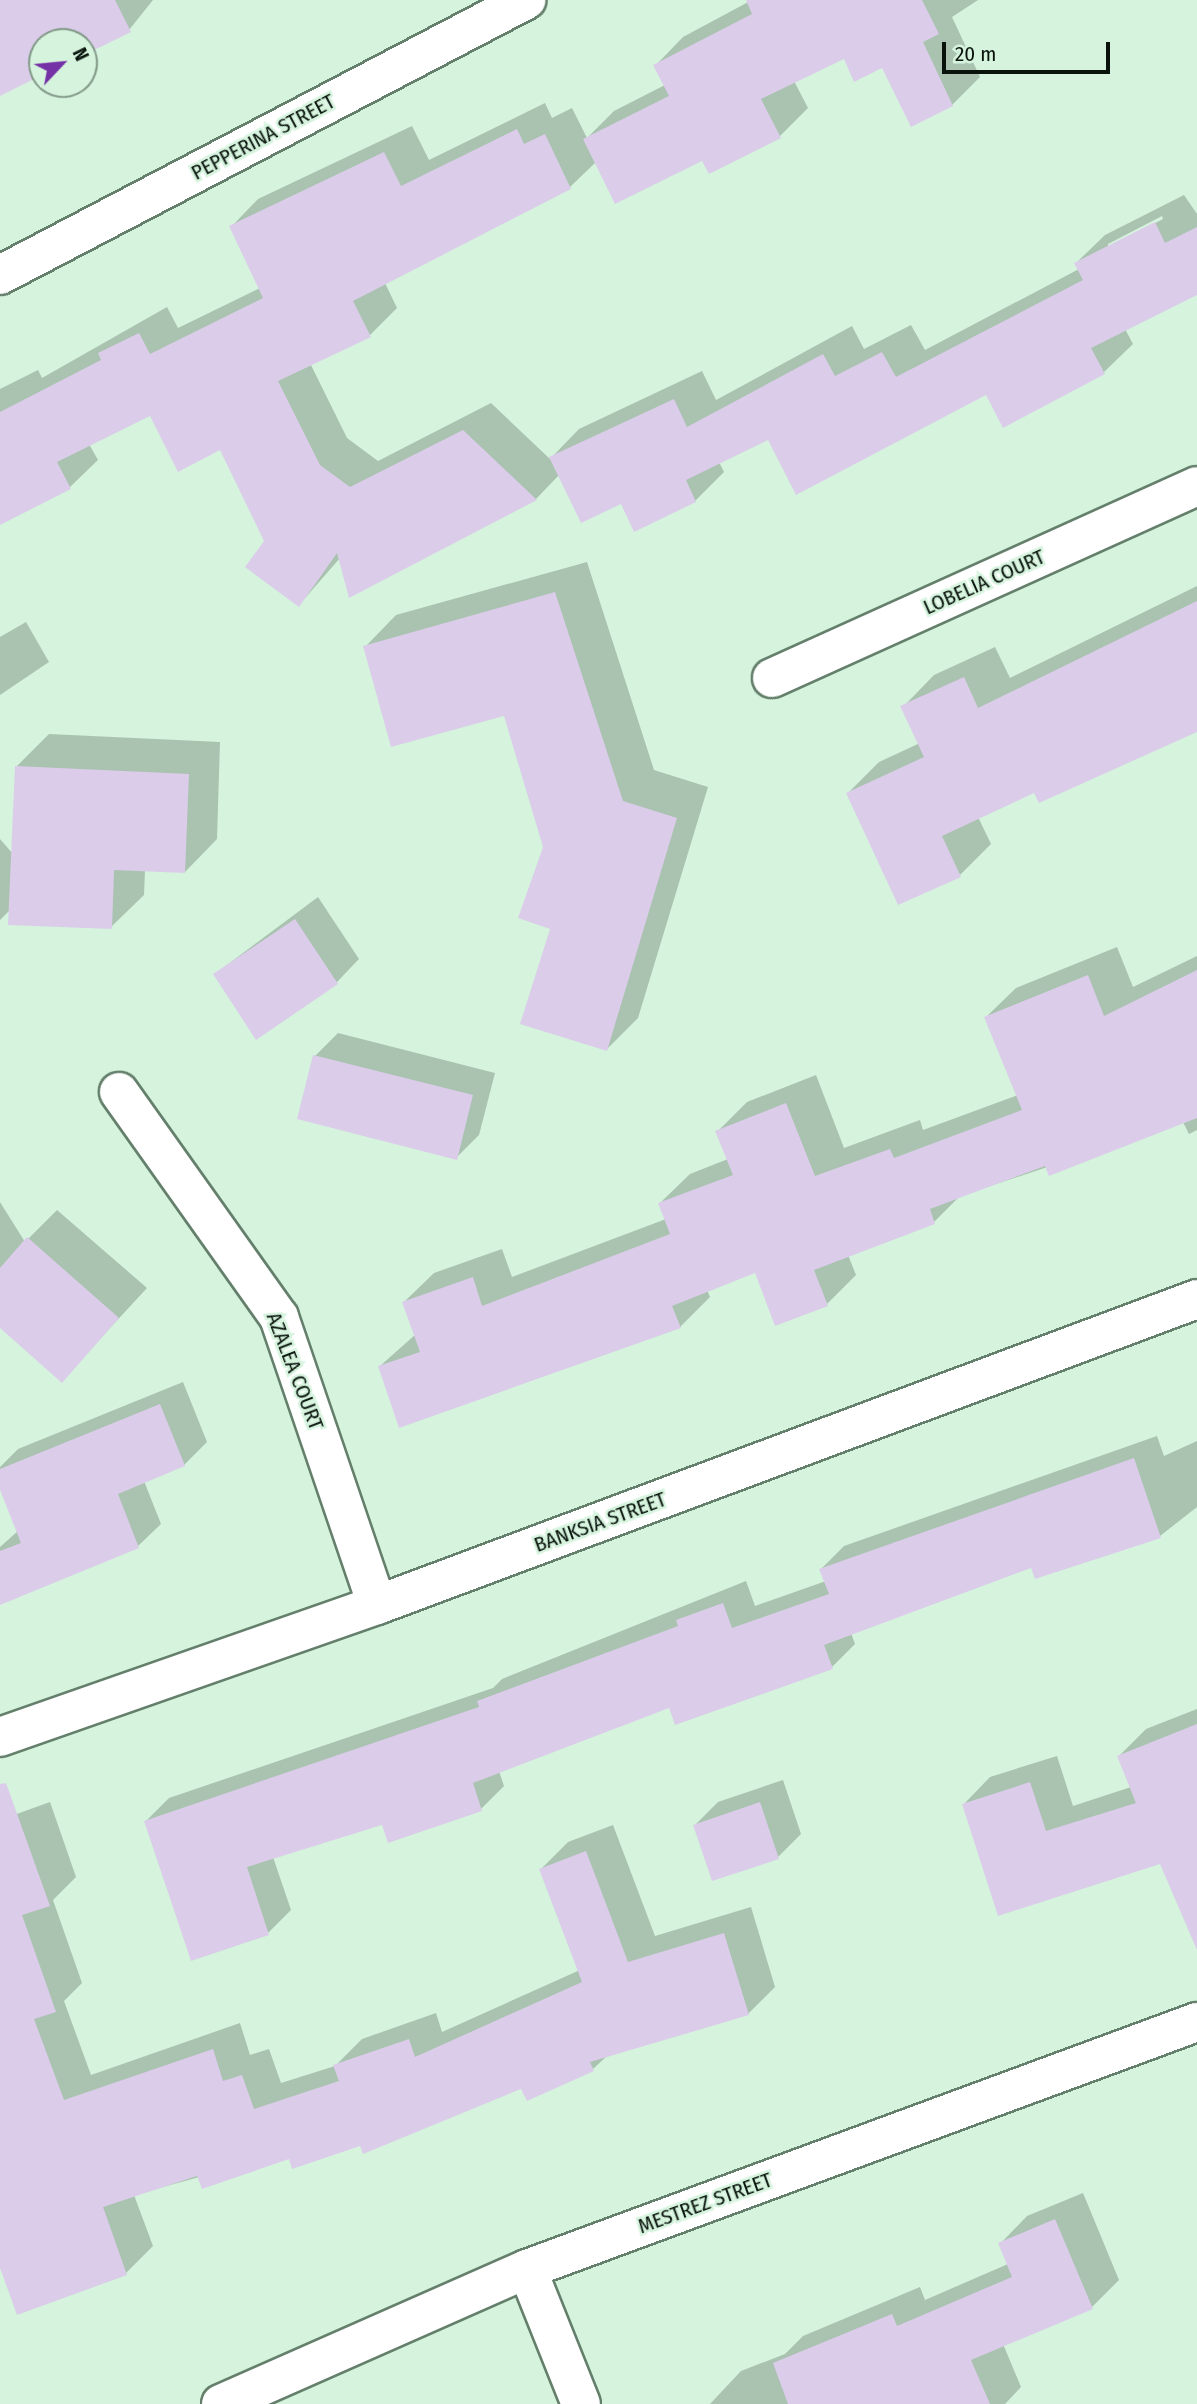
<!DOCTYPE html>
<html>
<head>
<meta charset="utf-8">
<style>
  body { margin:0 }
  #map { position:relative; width:1197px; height:2404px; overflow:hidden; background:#d5f3dd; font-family:"Fira Sans Condensed",sans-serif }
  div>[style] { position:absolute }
  .shadow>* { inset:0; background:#0003 }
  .building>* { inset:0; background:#dbcdea }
  .roads { filter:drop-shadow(2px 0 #647f6b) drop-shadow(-2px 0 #647f6b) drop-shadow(0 2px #647f6b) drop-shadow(0 -2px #647f6b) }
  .minor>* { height:38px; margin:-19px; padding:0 19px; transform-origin:19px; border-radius:19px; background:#fff }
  span { translate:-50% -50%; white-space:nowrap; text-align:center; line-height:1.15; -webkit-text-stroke:5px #d5f3dd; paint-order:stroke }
  .street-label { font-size:21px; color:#09130c }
  .north { position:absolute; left:28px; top:28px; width:70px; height:70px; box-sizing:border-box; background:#d5f3dd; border:2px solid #839989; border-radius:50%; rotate:64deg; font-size:19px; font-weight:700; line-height:28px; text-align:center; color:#09130c }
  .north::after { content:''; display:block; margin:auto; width:24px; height:32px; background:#7532a6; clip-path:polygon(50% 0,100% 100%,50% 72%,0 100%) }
  .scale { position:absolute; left:942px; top:42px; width:168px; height:32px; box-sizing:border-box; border:4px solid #09130c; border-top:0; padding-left:9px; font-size:21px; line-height:24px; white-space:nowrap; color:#09130c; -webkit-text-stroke:5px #d5f3dd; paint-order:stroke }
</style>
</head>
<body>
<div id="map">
  <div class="shadow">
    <i style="clip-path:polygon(0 0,153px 0,129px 30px,84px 53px,84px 42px,42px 42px,42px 73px,0 83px)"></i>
    <i style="clip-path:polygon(evenodd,752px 0,978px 0,952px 17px,980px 77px,952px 105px,883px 66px,845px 57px,794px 81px,808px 108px,780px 136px,703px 158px,596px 162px,570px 187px,385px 283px,397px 308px,370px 335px,310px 363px,347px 438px,378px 461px,491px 403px,550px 459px,579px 429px,702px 371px,716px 400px,852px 326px,864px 349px,911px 325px,925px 350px,1079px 269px,1076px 263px,1105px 235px,1184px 195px,1197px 214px,1197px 293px,1125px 329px,1133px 344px,1104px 372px,1004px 425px,986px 392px,769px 438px,719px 462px,724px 472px,695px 501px,622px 502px,559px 475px,536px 499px,350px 596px,340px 558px,299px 605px,220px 448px,151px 414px,89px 444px,98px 460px,70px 487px,0 520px,0 389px,38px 370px,42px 378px,167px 307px,178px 328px,260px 288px,231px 227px,258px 199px,412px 126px,429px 160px,545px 103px,552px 118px,572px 108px,587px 138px,614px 111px,665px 85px,655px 66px,683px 37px,752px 0,1162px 216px,1163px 219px,1108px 248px,1108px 244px,1162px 216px)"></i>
    <i style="clip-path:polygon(587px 562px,654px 770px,708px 787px,638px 1018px,607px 1049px,552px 928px,545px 847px,505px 714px,365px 647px,396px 615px)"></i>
    <i style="clip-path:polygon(1197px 586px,1197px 720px,978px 817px,991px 844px,960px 875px,848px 793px,879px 762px,920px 743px,903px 707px,934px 675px,995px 647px,1010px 678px)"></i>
    <i style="clip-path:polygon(26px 622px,49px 662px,0 695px,0 637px)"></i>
    <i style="clip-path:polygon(49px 734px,220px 742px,217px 839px,185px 872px,145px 870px,144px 895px,111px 927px,10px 910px,0 920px,0 839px,13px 854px,16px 767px)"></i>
    <i style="clip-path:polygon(318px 897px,359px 959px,337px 982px,215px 974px)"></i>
    <i style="clip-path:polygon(1117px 947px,1133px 987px,1197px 956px,1197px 1130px,1189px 1134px,1183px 1122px,960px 1196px,934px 1222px,848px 1255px,856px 1275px,827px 1304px,756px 1271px,707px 1290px,710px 1297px,680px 1327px,380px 1366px,416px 1334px,404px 1302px,434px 1273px,502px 1249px,512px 1277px,666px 1219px,660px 1203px,690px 1174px,728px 1159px,718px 1131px,747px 1102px,816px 1075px,844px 1148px,920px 1120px,923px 1130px,1018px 1095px,986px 1017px,1016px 988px)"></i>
    <i style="clip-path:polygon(338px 1033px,495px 1073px,479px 1135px,456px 1158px,315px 1056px)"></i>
    <i style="clip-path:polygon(0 1202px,25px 1242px,57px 1210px,147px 1288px,62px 1380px,0 1326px)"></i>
    <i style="clip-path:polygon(183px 1382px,207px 1442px,184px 1465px,144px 1481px,161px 1524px,138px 1546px,0 1576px,0 1547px,18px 1531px,0 1485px,0 1467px,18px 1449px)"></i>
    <i style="clip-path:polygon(1157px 1436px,1164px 1456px,1197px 1441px,1197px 1507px,1160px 1536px,1032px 1566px,851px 1633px,855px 1644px,832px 1667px,670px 1706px,499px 1771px,504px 1786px,481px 1809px,383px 1823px,273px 1857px,291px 1910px,268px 1933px,192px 1959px,146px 1821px,169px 1798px,493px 1688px,502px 1679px,746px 1581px,755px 1606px,826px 1581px,821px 1569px,844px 1546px)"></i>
    <i style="clip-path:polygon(1197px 1709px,1197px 1861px,1161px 1862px,999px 1914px,964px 1804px,990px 1777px,1057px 1756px,1073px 1806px,1131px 1787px,1119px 1756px,1146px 1729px)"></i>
    <i style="clip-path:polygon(783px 1780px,801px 1834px,778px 1857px,695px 1825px,718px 1802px)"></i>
    <i style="clip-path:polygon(50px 1802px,76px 1877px,53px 1900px,82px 1983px,64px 2001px,91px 2075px,240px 2023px,250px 2055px,269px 2049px,281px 2083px,335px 2066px,362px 2039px,436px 2013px,442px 2032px,580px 1970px,541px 1869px,568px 1842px,613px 1825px,655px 1936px,751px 1907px,775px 1987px,748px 2014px,607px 2056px,593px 2069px,134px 2195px,153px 2246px,126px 2273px,0 2263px,0 1820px)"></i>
    <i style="clip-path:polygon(1083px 2193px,1119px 2280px,1092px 2307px,1003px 2344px,1021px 2387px,1005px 2404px,710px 2404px,741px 2371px,785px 2354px,803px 2336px,920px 2287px,925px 2300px,1008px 2264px,1000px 2244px,1027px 2216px)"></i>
  </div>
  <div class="building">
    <i style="clip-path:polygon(0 0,115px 0,131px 32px,84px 55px,84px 42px,42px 42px,42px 75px,0 96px)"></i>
    <i style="clip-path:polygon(746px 0,922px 0,939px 34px,923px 42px,953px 106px,911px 127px,882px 68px,854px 82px,844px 59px,761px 99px,781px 138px,709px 174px,702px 161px,615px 204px,583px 139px,669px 96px,653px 65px,752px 14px)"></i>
    <i style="clip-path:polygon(517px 129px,524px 144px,545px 134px,571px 189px,353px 301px,371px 337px,278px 381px,320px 465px,350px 487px,463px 430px,537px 500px,349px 598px,337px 553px,299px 607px,245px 567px,264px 541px,220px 450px,178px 472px,150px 416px,57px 462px,71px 489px,0 525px,0 412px,101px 360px,98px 353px,139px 333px,150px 354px,263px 298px,229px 226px,384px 152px,401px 186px)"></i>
    <i style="clip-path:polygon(1155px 222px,1165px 243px,1197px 227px,1197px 295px,1091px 348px,1105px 374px,1003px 428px,986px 395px,796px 495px,768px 440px,686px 480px,696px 502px,634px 532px,621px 504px,581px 523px,549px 457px,674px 399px,687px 427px,823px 354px,835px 376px,882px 352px,896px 377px,1083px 280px,1074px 263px)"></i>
    <i style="clip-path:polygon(555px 592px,623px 801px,677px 818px,607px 1051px,520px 1024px,550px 929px,518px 918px,543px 847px,504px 716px,391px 747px,363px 646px)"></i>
    <i style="clip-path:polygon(1197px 601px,1197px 732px,1039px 803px,1034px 793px,942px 836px,961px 877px,898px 905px,846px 793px,924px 757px,900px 706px,964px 677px,978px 708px)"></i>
    <i style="clip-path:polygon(15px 766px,189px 774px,185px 873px,114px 870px,112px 929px,8px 925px)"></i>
    <i style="clip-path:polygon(295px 919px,338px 984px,256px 1040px,213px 974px)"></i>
    <i style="clip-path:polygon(1197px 970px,1197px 1118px,1049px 1176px,1045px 1166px,930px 1209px,935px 1224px,814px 1270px,828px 1306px,775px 1326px,755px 1273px,672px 1306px,681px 1328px,399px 1428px,378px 1366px,420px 1352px,402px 1302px,473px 1277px,482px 1306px,670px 1234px,658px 1203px,733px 1175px,715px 1131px,786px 1103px,815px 1176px,890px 1149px,894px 1158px,1022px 1110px,984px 1017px,1088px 975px,1104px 1016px)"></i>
    <i style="clip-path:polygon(313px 1055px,473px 1095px,457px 1160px,297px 1119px)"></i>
    <i style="clip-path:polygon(27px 1237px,119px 1318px,62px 1383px,0 1328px,0 1268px)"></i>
    <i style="clip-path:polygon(160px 1404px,185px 1466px,118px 1494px,139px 1548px,0 1605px,0 1551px,21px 1543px,0 1490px,0 1469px)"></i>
    <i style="clip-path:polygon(1134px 1458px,1161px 1538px,1035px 1579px,1031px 1568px,824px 1645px,833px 1669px,675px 1725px,669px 1708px,473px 1783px,482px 1811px,388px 1843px,382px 1825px,247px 1867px,269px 1935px,191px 1961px,144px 1821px,479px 1707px,477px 1701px,678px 1626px,676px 1620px,723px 1603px,732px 1628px,829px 1594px,819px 1569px)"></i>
    <i style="clip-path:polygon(1197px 1724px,1197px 1950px,1160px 1864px,998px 1916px,962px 1804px,1030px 1782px,1046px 1831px,1136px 1803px,1117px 1756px)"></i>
    <i style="clip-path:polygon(6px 1783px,50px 1906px,22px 1915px,56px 2012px,34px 2019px,64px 2100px,213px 2049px,223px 2081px,242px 2075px,254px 2109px,339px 2081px,333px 2065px,409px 2039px,415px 2057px,582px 1982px,539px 1869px,586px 1851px,628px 1962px,724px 1933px,749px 2015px,590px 2062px,594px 2071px,527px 2101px,521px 2089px,363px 2154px,360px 2146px,292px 2169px,289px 2159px,202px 2189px,197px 2176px,103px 2207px,127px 2275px,17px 2315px,0 2268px,0 1784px)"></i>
    <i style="clip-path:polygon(760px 1802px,779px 1859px,712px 1881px,693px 1825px)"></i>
    <i style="clip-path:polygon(1055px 2219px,1093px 2309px,971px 2360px,990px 2404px,788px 2404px,773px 2363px,892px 2314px,897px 2326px,1012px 2277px,998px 2243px)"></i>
  </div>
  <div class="roads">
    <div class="minor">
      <i style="left:0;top:275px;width:594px;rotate:-27.6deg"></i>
      <i style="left:772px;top:678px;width:466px;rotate:-24.3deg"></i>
      <i style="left:119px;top:1092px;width:276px;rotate:54.6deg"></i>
      <i style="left:279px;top:1317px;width:304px;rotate:71.2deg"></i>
      <i style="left:0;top:1737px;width:399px;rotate:-19.3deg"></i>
      <i style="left:377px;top:1605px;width:875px;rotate:-20.46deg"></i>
      <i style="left:527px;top:2269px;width:145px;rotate:68.2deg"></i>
      <i style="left:221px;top:2404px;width:334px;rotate:-23.8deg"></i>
      <i style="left:527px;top:2269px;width:714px;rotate:-20.24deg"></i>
    </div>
  </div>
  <div class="street-label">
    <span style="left:263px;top:137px;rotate:-28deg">PEPPERINA STREET</span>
    <span style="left:984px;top:582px;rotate:-24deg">LOBELIA COURT</span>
    <span style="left:295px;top:1371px;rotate:69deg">AZALEA COURT</span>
    <span style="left:600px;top:1522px;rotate:-20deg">BANKSIA STREET</span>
    <span style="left:705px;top:2203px;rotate:-20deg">MESTREZ STREET</span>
  </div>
  <div class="north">N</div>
  <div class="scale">20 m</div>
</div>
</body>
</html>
